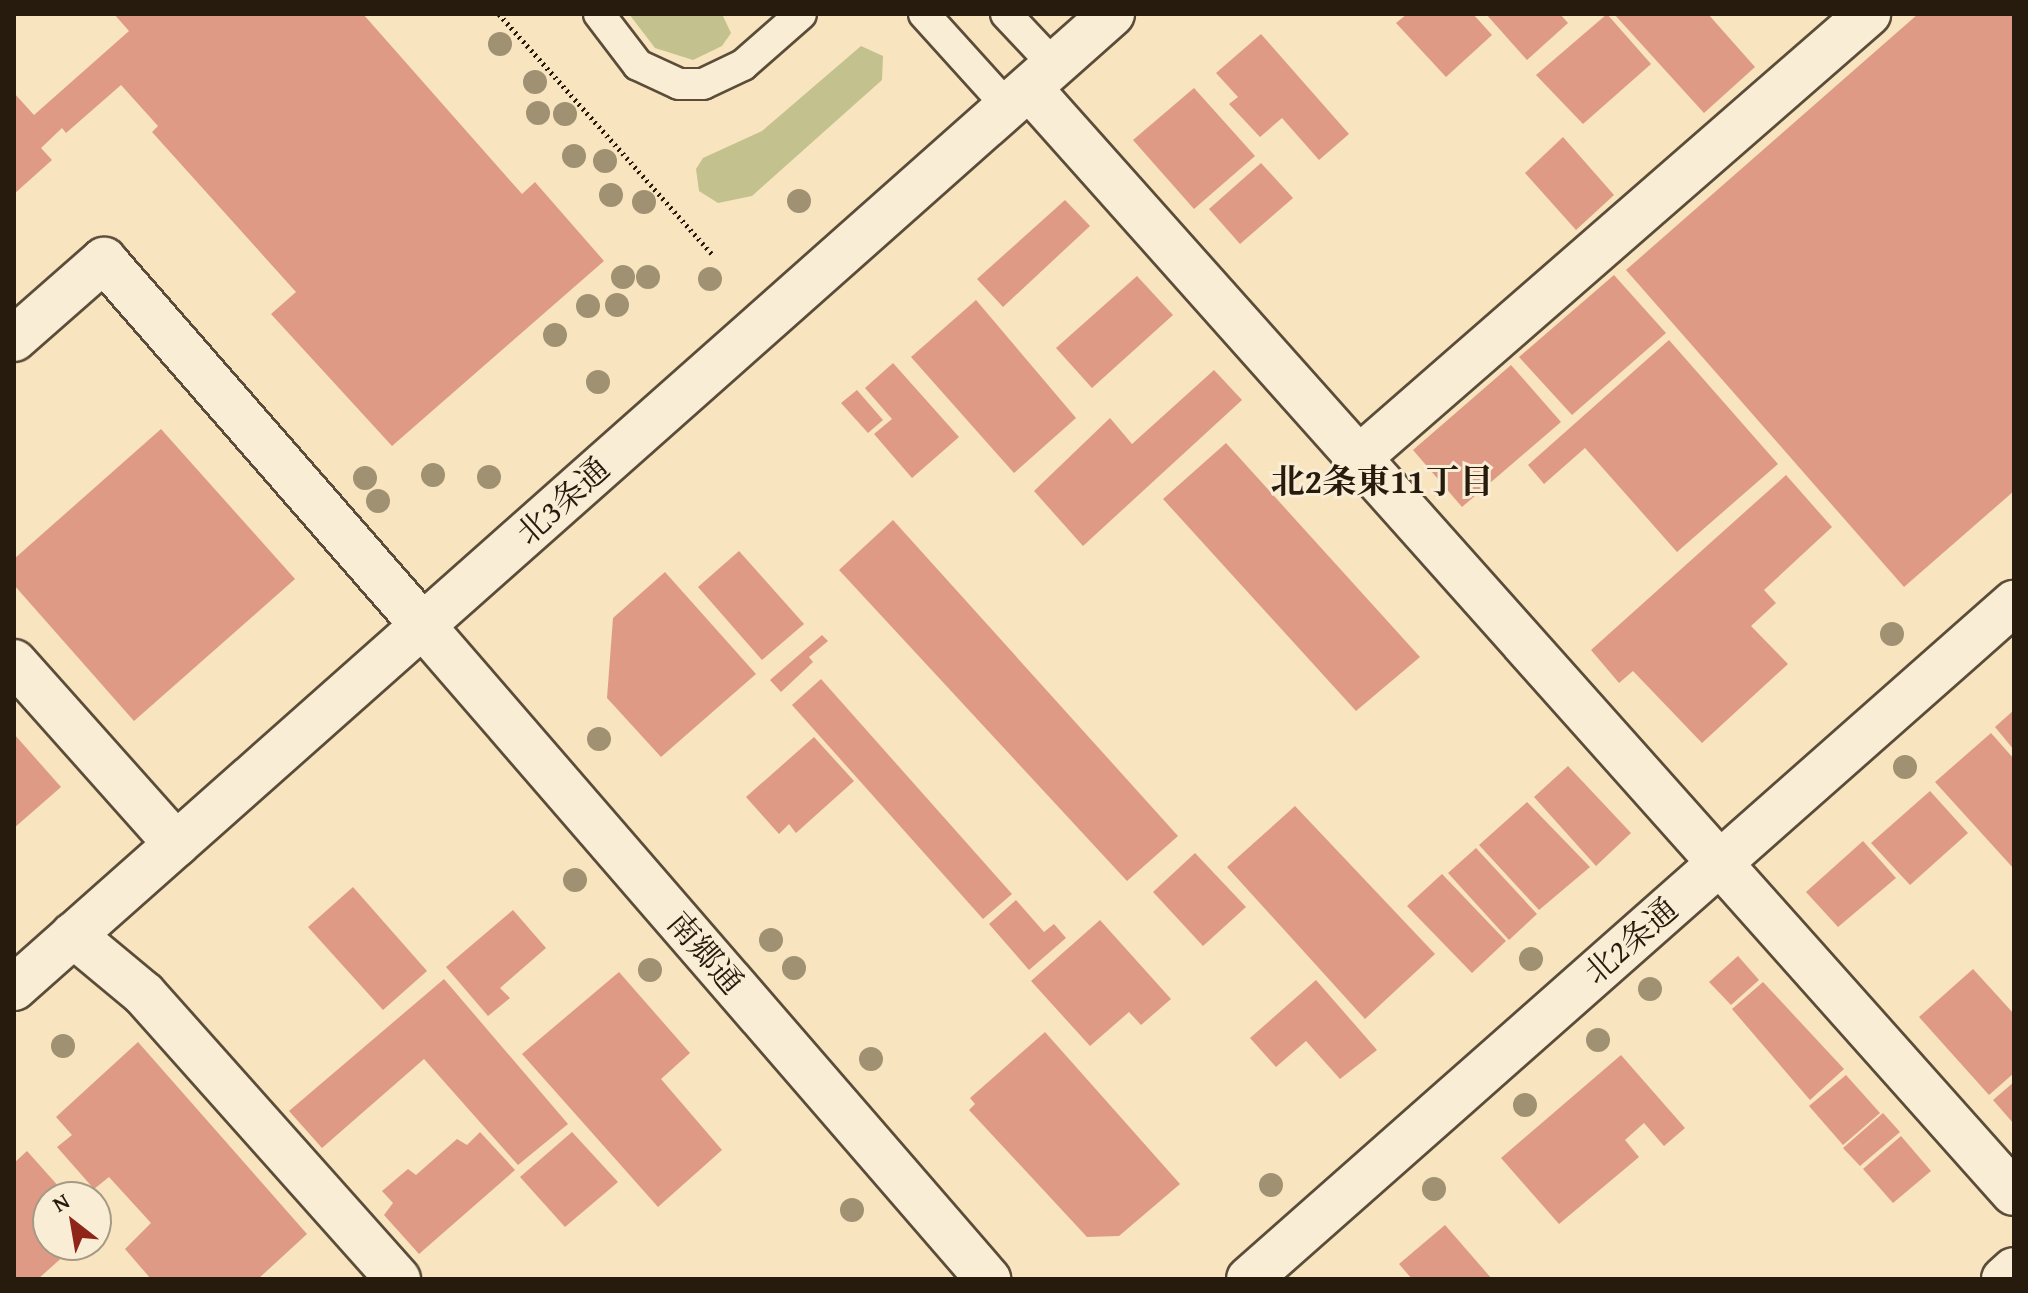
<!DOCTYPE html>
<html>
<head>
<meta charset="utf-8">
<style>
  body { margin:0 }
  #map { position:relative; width:2028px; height:1293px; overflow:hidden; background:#f8e4be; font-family:"Gentium Book Plus","Noto Serif JP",serif }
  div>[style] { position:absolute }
  .green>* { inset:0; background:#c3c28e }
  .building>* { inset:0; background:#de9a85 }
  .path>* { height:5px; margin-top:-2.5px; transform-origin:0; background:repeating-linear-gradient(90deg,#271b0d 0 2px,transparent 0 6px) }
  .roads { filter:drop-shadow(2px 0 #5b4d39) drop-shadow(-2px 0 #5b4d39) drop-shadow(0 2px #5b4d39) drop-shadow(0 -2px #5b4d39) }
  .service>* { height:30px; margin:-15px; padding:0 15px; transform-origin:15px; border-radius:15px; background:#faedd5 }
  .minor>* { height:44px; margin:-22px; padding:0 22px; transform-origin:22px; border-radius:22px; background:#faedd5 }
  .tertiary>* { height:44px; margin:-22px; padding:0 22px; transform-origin:22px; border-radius:22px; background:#faedd5 }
  .trees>* { width:24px; height:24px; margin:-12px; border-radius:50%; background:#9f9172 }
  span { translate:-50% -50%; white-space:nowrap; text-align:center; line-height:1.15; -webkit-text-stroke:6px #faedd5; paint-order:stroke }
  .street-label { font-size:32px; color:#271b0d }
  .neighbourhood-label { font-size:34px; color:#271b0d; font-weight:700 }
  .frame { position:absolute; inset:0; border:16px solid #271b0d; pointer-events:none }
  .north { position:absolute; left:32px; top:1181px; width:80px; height:80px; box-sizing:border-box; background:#faedd5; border:2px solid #a69985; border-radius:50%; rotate:329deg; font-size:22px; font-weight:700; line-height:32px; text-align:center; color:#271b0d }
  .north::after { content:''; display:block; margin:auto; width:28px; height:36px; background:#8f2418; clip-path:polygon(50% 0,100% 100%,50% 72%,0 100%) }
</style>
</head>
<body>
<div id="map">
  <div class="green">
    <i style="clip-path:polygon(629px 14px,722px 14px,731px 33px,722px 46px,693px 60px,655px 48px)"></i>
    <i style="clip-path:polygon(861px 46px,883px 56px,882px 80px,752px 196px,718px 203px,699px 191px,696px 169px,703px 158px,762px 131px)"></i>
  </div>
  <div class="building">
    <i style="clip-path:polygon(114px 14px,363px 14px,522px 194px,535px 182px,604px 261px,392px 446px,271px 314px,296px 292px,152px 132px,158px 126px,121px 85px,66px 133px,62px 128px,41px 148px,52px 160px,14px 194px,14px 93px,34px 115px,129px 31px)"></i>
    <i style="clip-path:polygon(1407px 14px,1473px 14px,1492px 35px,1446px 77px,1396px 23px)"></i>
    <i style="clip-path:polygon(1486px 14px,1560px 14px,1568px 23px,1527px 60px)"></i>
    <i style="clip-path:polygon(1607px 14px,1651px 64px,1583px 124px,1536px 75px)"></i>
    <i style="clip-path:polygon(1614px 14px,1708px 14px,1755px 67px,1704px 113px)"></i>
    <i style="clip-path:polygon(1918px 14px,2014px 14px,2014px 491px,1904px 587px,1626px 270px)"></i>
    <i style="clip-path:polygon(1261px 34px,1349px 134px,1319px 160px,1282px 118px,1260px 137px,1229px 104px,1238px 97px,1216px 73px)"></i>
    <i style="clip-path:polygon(1194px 88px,1255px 156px,1194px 209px,1133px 140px)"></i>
    <i style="clip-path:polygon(1563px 137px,1614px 195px,1576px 230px,1525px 173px)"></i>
    <i style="clip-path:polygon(1261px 163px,1293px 198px,1240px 244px,1209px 209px)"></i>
    <i style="clip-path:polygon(1065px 200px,1090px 226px,1003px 307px,977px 279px)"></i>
    <i style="clip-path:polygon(1614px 275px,1666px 333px,1572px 415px,1519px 357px)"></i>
    <i style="clip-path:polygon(1137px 276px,1173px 315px,1092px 388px,1056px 348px)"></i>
    <i style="clip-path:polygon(976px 300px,1076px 418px,1014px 473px,911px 357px)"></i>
    <i style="clip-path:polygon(1669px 340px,1778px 464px,1677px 552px,1585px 448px,1544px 484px,1528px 465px)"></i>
    <i style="clip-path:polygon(893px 363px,959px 437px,912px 478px,874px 434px,892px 419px,865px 388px)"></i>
    <i style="clip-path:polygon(1511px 365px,1561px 422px,1462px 507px,1413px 450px)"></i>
    <i style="clip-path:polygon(1214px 370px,1242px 400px,1083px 546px,1034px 491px,1110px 418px,1132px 444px)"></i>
    <i style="clip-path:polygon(857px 390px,883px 420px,868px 433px,841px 403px)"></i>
    <i style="clip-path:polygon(161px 429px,295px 579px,134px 721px,14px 585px,14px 559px)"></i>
    <i style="clip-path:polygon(1226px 443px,1420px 657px,1356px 711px,1163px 499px)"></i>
    <i style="clip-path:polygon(1786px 475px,1832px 527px,1764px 590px,1776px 603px,1751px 626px,1788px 664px,1702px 743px,1633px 671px,1619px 683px,1591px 650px)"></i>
    <i style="clip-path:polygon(893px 520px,1178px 836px,1127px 881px,839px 570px)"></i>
    <i style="clip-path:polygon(739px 551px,804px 624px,762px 660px,698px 587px)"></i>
    <i style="clip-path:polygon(665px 572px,756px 674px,661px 757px,607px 698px,613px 618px)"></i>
    <i style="clip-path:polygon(822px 635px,828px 641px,809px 657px,813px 662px,781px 692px,770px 680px)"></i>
    <i style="clip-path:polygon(821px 679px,1012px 894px,983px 919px,792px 705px)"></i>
    <i style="clip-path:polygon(2014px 710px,2014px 750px,1995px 727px)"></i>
    <i style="clip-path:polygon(1991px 733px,2014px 759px,2014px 869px,1935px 782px)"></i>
    <i style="clip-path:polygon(14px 734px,61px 787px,14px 828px)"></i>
    <i style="clip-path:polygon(814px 737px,854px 781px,796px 833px,789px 824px,779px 834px,746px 797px)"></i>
    <i style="clip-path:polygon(1568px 766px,1631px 833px,1596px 866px,1534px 797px)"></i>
    <i style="clip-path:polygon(1930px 791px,1968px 833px,1910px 885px,1871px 843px)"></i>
    <i style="clip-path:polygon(1527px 802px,1590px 867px,1539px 910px,1479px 845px)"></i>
    <i style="clip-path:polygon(1295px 806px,1435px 954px,1365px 1019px,1227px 867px)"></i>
    <i style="clip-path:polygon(1863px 841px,1896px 878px,1838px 927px,1806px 892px)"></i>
    <i style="clip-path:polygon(1476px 848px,1537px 914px,1509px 940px,1448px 873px)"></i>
    <i style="clip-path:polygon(1195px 853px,1246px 907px,1203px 946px,1153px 892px)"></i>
    <i style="clip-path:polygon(1442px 874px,1506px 941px,1472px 973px,1407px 906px)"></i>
    <i style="clip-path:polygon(353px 887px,427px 971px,383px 1010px,308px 927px)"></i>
    <i style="clip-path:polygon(1016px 900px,1044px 932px,1054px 924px,1066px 938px,1029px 970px,989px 924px)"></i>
    <i style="clip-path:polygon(513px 910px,546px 948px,500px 988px,510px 998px,488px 1016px,446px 967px)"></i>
    <i style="clip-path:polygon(1100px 920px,1171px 999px,1141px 1025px,1129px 1012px,1090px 1046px,1031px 981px)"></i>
    <i style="clip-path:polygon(1738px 956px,1759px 980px,1731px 1005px,1709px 982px)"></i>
    <i style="clip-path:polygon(1973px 969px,2014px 1014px,2014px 1073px,1989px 1095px,1919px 1017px)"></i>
    <i style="clip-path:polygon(619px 972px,690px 1053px,661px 1079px,722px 1150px,658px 1207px,522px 1054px)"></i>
    <i style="clip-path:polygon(444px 979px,568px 1124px,518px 1165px,424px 1059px,322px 1148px,289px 1111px)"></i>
    <i style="clip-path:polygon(1316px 980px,1377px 1050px,1340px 1079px,1306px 1041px,1276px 1067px,1250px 1038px)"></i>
    <i style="clip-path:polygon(1763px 982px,1844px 1069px,1810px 1100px,1732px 1009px)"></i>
    <i style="clip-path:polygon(1045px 1032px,1180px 1184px,1119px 1236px,1087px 1237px,969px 1110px,975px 1104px,970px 1098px)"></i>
    <i style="clip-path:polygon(138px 1042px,307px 1234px,258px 1279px,151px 1279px,125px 1249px,151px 1223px,109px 1177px,94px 1189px,57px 1147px,72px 1135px,56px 1117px)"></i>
    <i style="clip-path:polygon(1621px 1055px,1685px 1128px,1664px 1146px,1644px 1123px,1625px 1140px,1639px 1157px,1559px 1224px,1501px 1158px)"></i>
    <i style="clip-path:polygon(1846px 1075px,1880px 1113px,1843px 1145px,1809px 1106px)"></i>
    <i style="clip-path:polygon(2014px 1082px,2014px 1124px,1993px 1100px)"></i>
    <i style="clip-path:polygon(1883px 1113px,1900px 1132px,1860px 1166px,1843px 1148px)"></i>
    <i style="clip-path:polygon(480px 1132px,515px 1170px,419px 1254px,384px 1215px,393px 1203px,382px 1191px,408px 1169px,416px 1175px,457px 1139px,467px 1145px)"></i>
    <i style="clip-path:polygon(572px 1132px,618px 1182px,565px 1227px,520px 1177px)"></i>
    <i style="clip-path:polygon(1901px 1136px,1931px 1171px,1893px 1203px,1863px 1169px)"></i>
    <i style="clip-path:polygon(27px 1151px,68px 1197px,48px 1197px,48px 1245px,76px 1245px,38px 1279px,14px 1279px,14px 1163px)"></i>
    <i style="clip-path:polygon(1445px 1225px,1492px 1279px,1412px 1279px,1399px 1264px)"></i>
  </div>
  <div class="path">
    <i style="left:499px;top:14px;width:322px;rotate:48.4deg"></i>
  </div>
  <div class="roads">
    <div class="service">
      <i style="left:599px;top:14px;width:64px;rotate:52.6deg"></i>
      <i style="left:638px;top:65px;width:45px;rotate:24.9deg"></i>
      <i style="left:679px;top:84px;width:24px"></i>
      <i style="left:703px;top:84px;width:44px;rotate:-25.4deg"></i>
      <i style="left:743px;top:65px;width:77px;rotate:-41.3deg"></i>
      <i style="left:924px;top:14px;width:125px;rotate:47.9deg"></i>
      <i style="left:1006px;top:14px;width:70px;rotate:46.7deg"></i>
    </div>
    <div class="minor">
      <i style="left:14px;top:339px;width:120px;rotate:-41.3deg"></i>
      <i style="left:104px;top:260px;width:486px;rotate:48.9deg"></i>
      <i style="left:1361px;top:456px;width:673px;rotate:-41.08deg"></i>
      <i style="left:14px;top:662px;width:244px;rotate:48.3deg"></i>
      <i style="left:73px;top:935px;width:92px;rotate:39.7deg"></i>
      <i style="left:144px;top:994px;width:382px;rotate:48.3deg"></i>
      <i style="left:2004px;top:1279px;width:13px;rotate:-42deg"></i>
    </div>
    <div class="tertiary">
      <i style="left:1029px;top:88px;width:1480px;rotate:48.29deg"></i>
      <i style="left:423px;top:626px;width:864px;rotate:49.13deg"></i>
      <i style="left:14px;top:988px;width:1468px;rotate:-41.58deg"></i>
      <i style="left:1249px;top:1279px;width:1021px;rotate:-41.47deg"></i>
    </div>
  </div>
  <div class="trees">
    <i style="left:500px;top:44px"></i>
    <i style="left:535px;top:82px"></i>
    <i style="left:538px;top:113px"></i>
    <i style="left:565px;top:114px"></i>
    <i style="left:574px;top:156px"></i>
    <i style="left:605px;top:161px"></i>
    <i style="left:611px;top:195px"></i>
    <i style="left:799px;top:201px"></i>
    <i style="left:644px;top:202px"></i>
    <i style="left:623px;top:277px"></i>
    <i style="left:648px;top:277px"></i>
    <i style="left:710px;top:279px"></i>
    <i style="left:617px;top:305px"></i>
    <i style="left:588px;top:306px"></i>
    <i style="left:555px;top:335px"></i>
    <i style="left:598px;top:382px"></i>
    <i style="left:433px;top:475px"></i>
    <i style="left:489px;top:477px"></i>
    <i style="left:365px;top:478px"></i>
    <i style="left:378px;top:501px"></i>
    <i style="left:1892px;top:634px"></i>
    <i style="left:599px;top:739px"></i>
    <i style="left:1905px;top:767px"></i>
    <i style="left:575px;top:880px"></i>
    <i style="left:771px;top:940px"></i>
    <i style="left:1531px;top:959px"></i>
    <i style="left:794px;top:968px"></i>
    <i style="left:650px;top:970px"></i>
    <i style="left:1650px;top:989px"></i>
    <i style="left:1598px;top:1040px"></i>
    <i style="left:63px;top:1046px"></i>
    <i style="left:871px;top:1059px"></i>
    <i style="left:1525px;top:1105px"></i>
    <i style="left:1271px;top:1185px"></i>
    <i style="left:1434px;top:1189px"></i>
    <i style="left:852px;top:1210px"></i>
  </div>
  <div class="street-label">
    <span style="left:563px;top:501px;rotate:-42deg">北3条通</span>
    <span style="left:1631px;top:941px;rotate:-41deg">北2条通</span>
    <span style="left:705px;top:953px;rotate:49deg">南郷通</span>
  </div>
  <div class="neighbourhood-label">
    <span style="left:1382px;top:481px">北2条東11丁目</span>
  </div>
  <div class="frame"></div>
  <div class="north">N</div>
</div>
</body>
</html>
